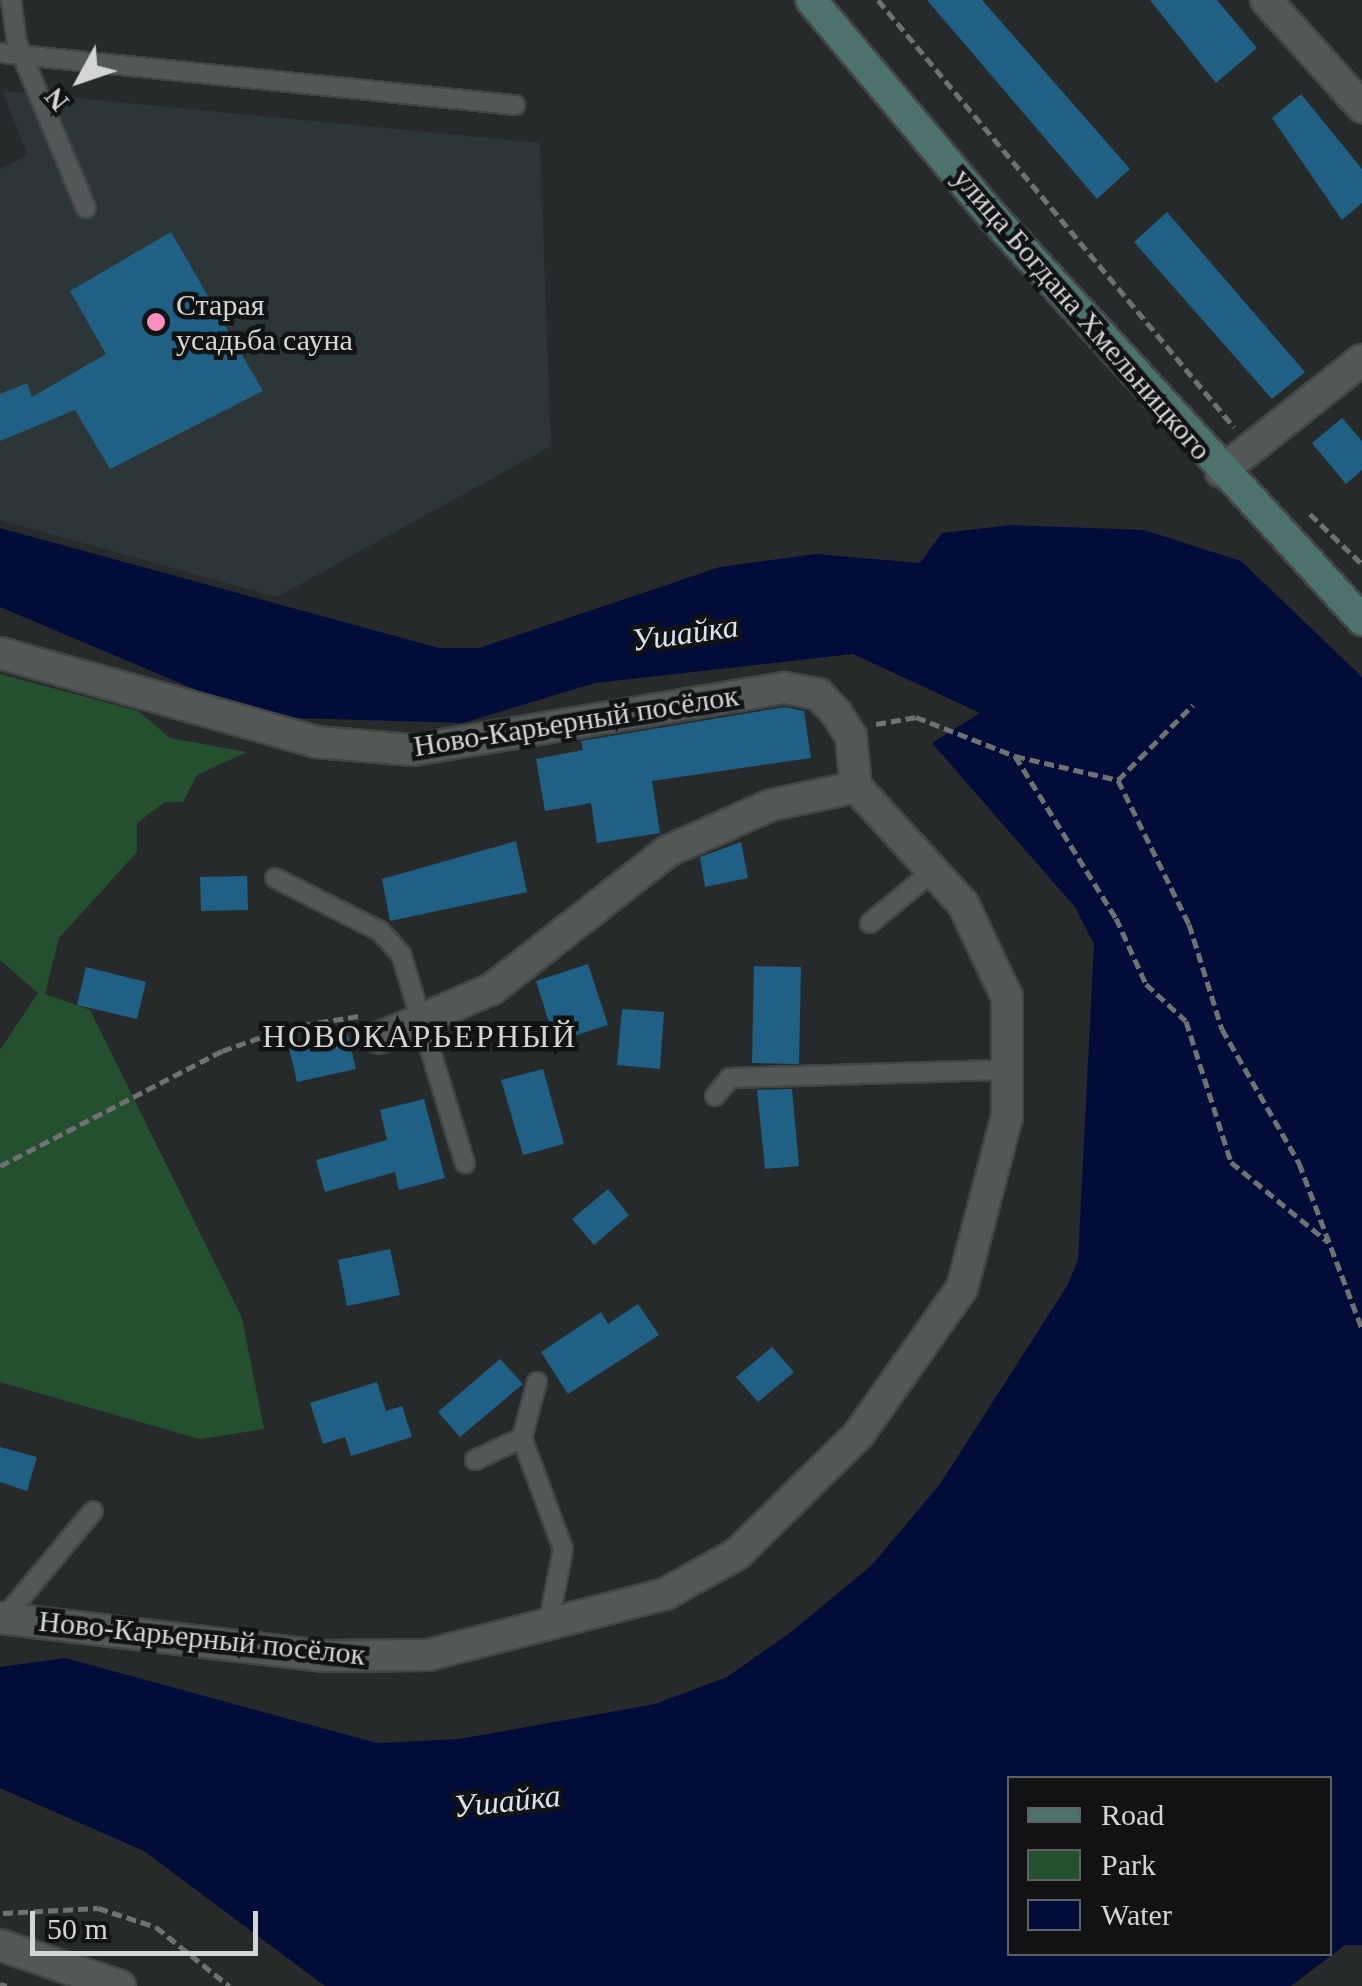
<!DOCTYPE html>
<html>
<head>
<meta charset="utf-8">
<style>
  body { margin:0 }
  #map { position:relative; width:1362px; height:1986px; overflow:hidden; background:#272a2a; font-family:"Times New Roman",serif }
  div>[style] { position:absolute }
  .built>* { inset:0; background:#2c3638 }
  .green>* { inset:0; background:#255030 }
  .water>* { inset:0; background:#020c38 }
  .building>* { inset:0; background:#1f6084 }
  .path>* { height:5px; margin-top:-2.5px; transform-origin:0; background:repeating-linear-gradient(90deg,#6f7272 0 10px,transparent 0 15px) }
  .roads { filter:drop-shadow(2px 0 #434646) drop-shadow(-2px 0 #434646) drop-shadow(0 2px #434646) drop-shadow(0 -2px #434646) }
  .lane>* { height:18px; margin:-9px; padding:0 9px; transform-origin:9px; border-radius:9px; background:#545758 }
  .street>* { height:30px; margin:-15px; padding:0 15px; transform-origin:15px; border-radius:15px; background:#545758 }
  .secondary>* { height:30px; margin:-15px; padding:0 15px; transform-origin:15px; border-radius:15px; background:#4d726d }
  .dots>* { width:28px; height:28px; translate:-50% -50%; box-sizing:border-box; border:5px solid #111213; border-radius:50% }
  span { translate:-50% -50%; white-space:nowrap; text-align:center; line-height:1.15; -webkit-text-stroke:9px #111213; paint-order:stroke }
  .poi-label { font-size:30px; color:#d4d6d6 }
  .left { translate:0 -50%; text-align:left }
  .street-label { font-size:30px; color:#d4d6d6 }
  .water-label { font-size:32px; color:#dbe3f2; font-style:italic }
  .neighbourhood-label { font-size:32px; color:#d4d6d6; letter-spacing:2.5px }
  .legend { position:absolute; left:1007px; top:1776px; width:325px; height:180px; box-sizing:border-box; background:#111213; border:2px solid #5f6061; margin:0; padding:12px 18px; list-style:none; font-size:30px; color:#d4d6d6 }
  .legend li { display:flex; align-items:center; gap:20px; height:50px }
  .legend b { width:50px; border:2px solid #5f6061 }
  .north { position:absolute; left:30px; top:30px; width:100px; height:100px; -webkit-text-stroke:8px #111213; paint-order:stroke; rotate:230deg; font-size:28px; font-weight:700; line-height:40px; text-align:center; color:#d4d6d6 }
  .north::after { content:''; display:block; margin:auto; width:35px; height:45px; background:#d4d6d6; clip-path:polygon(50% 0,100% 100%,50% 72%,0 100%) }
  .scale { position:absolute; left:30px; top:1911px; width:228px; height:45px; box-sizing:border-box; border:5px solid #d4d6d6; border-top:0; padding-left:12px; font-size:30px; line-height:35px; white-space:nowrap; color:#d4d6d6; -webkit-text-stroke:8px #111213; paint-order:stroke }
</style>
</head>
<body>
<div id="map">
  <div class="built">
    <i style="clip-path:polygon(3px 91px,540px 143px,551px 446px,277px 597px,0 520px,0 169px,27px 155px)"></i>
  </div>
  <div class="green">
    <i style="clip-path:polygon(0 674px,138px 711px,170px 738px,247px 752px,197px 775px,183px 802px,165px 802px,137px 823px,137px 852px,59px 938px,45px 994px,90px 1010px,242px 1318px,264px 1429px,200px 1439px,0 1382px,0 1050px,38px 993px,0 960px)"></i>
  </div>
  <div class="water">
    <i style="clip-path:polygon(evenodd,1011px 525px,1144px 530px,1241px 561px,1362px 677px,1362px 1945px,1345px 1945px,1291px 1986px,325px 1986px,144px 1851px,0 1788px,0 1667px,65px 1658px,377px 1743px,459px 1739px,655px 1704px,727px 1677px,791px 1632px,871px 1566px,940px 1484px,1067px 1286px,1078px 1260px,1094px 944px,1075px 907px,932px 743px,980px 713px,853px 654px,595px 683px,463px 723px,296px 718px,220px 700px,0 607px,0 528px,439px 648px,479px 648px,720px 567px,816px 554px,920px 563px,942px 533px,1011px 525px,1009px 1778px,1330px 1778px,1330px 1954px,1009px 1954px,1009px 1778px)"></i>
  </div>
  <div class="building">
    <i style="clip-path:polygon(927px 0,982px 0,1130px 169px,1097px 199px)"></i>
    <i style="clip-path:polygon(1150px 0,1217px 0,1257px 48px,1216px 83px)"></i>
    <i style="clip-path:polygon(1301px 94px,1362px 169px,1362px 203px,1342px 220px,1272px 118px)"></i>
    <i style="clip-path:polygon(1167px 212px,1305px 372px,1272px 399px,1134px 242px)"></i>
    <i style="clip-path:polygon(171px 232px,263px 391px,110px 469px,75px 410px,0 441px,0 394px,27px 383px,32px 397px,106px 354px,70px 291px)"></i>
    <i style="clip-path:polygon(1342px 418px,1362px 441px,1362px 470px,1346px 484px,1312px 443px)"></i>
    <i style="clip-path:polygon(785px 707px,804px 711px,811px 758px,652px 781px,660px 833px,597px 843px,591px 803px,545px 811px,536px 759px,583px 750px,581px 741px)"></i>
    <i style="clip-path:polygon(516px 841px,527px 892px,390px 921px,382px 879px)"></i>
    <i style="clip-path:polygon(741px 842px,748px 878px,705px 887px,700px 857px)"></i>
    <i style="clip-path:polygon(247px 876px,248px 910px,201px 911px,200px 877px)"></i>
    <i style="clip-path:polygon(588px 964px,608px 1025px,555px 1042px,536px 981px)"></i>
    <i style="clip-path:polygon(754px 966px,801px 967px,799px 1064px,752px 1063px)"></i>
    <i style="clip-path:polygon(86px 967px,146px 982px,137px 1019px,77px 1005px)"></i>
    <i style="clip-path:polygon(622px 1009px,664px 1012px,660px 1069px,617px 1065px)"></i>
    <i style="clip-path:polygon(347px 1031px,356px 1069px,297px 1082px,288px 1044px)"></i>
    <i style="clip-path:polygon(543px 1069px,564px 1144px,523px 1155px,501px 1080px)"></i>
    <i style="clip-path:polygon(792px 1089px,799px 1166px,765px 1169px,757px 1090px)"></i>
    <i style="clip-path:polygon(424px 1099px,445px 1178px,399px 1190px,395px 1172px,325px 1192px,316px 1160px,387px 1140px,380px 1110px)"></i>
    <i style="clip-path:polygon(608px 1189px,629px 1215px,594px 1245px,572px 1219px)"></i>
    <i style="clip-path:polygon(390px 1249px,400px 1295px,347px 1306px,338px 1260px)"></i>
    <i style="clip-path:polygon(638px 1304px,659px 1335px,568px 1394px,541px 1352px,601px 1312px,608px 1324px)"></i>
    <i style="clip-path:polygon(772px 1347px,794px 1372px,758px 1402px,736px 1377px)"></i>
    <i style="clip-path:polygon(500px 1359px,523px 1384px,460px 1437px,438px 1412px)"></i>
    <i style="clip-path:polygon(377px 1382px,386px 1411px,402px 1406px,412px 1437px,351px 1456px,345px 1437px,323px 1444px,310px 1403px)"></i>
    <i style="clip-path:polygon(0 1447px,37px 1457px,27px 1491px,0 1482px)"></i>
  </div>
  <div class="path">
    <i style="left:878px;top:0;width:556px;rotate:50.18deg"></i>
    <i style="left:1310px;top:514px;width:72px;rotate:43.9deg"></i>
    <i style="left:876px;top:724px;width:41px;rotate:-9.9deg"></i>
    <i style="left:916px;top:717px;width:106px;rotate:21.5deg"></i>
    <i style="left:1015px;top:756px;width:106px;rotate:13.1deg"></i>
    <i style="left:1118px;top:780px;width:161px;rotate:63.8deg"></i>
    <i style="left:1189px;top:924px;width:110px;rotate:72.6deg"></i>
    <i style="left:1222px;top:1029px;width:155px;rotate:60.1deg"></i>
    <i style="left:1299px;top:1163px;width:178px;rotate:69.2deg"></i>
    <i style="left:1015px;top:756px;width:191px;rotate:58.1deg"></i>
    <i style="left:1116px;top:918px;width:72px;rotate:65.6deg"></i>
    <i style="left:1146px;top:984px;width:54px;rotate:42.8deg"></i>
    <i style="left:1186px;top:1021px;width:148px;rotate:72.3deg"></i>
    <i style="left:1231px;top:1162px;width:126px;rotate:39.5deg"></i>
    <i style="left:1118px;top:780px;width:106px;rotate:-45deg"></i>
    <i style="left:0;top:1166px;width:250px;rotate:-27.4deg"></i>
    <i style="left:222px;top:1051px;width:71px;rotate:-19.7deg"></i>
    <i style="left:289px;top:1027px;width:71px;rotate:-8.9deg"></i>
    <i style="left:3px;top:1913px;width:95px;rotate:-3deg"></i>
    <i style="left:98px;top:1908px;width:61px;rotate:18.1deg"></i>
    <i style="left:156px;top:1927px;width:94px;rotate:38.9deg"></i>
    <i style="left:0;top:1984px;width:7px;rotate:16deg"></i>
  </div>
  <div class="roads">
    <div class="lane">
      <i style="left:11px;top:0;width:43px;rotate:82.1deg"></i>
      <i style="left:17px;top:43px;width:179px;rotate:67.3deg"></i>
      <i style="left:0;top:53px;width:518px;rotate:5.77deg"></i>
      <i style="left:275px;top:878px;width:118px;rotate:26.8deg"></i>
      <i style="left:380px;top:931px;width:31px;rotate:48deg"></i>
      <i style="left:401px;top:954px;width:219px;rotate:73deg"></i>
      <i style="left:870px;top:923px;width:80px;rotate:-39.4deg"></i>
      <i style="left:715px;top:1096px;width:23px;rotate:-50deg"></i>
      <i style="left:730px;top:1078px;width:277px;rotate:-1.7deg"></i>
      <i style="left:522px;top:1438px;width:118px;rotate:69.7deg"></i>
      <i style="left:563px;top:1549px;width:79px;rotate:100.9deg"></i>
      <i style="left:475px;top:1460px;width:52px;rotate:-25.1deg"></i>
      <i style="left:522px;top:1438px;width:58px;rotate:-75deg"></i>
      <i style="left:4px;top:1618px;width:139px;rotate:-50.2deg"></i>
    </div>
    <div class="street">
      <i style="left:1266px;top:0;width:144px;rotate:48.1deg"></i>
      <i style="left:1221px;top:472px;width:180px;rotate:-38.5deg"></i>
      <i style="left:0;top:653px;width:328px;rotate:15.7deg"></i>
      <i style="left:316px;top:742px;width:97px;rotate:4.7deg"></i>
      <i style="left:413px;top:750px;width:377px;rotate:-9.5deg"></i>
      <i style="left:785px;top:688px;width:34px;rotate:10deg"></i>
      <i style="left:818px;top:694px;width:28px;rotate:46deg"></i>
      <i style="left:837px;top:714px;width:26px;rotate:58deg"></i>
      <i style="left:851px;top:736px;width:51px;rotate:84.4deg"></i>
      <i style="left:0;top:1618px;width:326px;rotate:6.7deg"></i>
      <i style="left:324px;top:1656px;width:104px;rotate:-0.6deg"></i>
      <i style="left:428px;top:1655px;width:245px;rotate:-14.4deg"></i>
      <i style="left:665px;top:1594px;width:82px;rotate:-29.1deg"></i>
      <i style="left:737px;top:1554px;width:171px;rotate:-44.5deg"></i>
      <i style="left:859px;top:1434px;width:179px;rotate:-54.8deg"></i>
      <i style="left:962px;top:1288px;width:177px;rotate:-75.3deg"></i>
      <i style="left:1007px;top:1117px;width:120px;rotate:-90deg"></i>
      <i style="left:1007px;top:997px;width:103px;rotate:-115.3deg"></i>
      <i style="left:963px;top:904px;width:159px;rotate:-132.4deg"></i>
      <i style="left:856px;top:787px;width:87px;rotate:168deg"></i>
      <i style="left:771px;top:805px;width:113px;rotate:155.9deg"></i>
      <i style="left:668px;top:851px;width:224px;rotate:141.9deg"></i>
      <i style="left:492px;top:989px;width:123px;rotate:156.6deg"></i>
      <i style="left:0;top:1945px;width:127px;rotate:18.9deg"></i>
    </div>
    <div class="secondary">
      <i style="left:811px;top:0;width:286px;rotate:50deg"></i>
      <i style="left:995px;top:219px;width:544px;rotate:47.53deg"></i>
    </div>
  </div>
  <div class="dots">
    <i style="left:156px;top:322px;background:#fc8fc2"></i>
  </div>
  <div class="poi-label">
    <span class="left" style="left:176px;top:322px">Старая<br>усадьба сауна</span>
  </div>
  <div class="street-label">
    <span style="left:1082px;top:314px;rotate:49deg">улица Богдана Хмельницкого</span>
    <span style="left:576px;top:721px;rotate:-9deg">Ново-Карьерный посёлок</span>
    <span style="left:202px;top:1638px;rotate:6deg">Ново-Карьерный посёлок</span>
  </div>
  <div class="water-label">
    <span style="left:685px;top:633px;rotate:-8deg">Ушайка</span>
    <span style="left:507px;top:1801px;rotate:-6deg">Ушайка</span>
  </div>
  <div class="neighbourhood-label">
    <span style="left:420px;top:1036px">НОВОКАРЬЕРНЫЙ</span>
  </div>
  <ul class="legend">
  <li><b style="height:12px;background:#4d726d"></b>Road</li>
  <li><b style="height:28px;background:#255030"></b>Park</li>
  <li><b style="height:28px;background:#020c38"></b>Water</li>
  </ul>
  <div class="north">N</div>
  <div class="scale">50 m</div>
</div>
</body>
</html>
